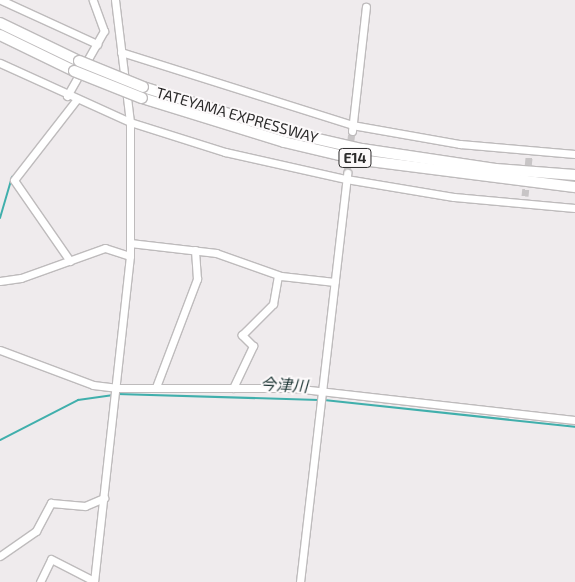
<!DOCTYPE html>
<html>
<head>
<meta charset="utf-8">
<style>
  body { margin:0 }
  #map { position:relative; width:575px; height:582px; overflow:hidden; background:#efebed; font-family:"Exo 2","Noto Sans JP",sans-serif }
  div>[style] { position:absolute }
  .stream>* { height:2px; margin:-1px; padding:0 1px; transform-origin:1px; border-radius:1px; background:#40afac }
  .minor-tunnel>* { height:7px; margin-top:-3.5px; transform-origin:0; background:repeating-linear-gradient(90deg,#c8c5c6 0 7px,transparent 0 10.5px) }
  .roads { filter:drop-shadow(1px 0 #bebbbc) drop-shadow(-1px 0 #bebbbc) drop-shadow(0 1px #bebbbc) drop-shadow(0 -1px #bebbbc) }
  .minor>* { height:7px; margin:-3.5px; padding:0 3.5px; transform-origin:3.5px; border-radius:3.5px; background:#fff }
  .highway>* { height:10px; margin:-5px; padding:0 5px; transform-origin:5px; border-radius:5px; background:#fff }
  .bridges { filter:drop-shadow(1px 0 #bebbbc) drop-shadow(-1px 0 #bebbbc) drop-shadow(0 1px #bebbbc) drop-shadow(0 -1px #bebbbc) }
  .highway-bridge>* { height:10px; margin:-5px; padding:0 5px; transform-origin:5px; border-radius:5px; background:#fff }
  span { translate:-50% -50%; white-space:nowrap; text-align:center; line-height:1.15; -webkit-text-stroke:4px #fcf9fa; paint-order:stroke }
  .shield-label span { padding:1px 4px; background:#fcf9fa; border:1px solid; border-radius:4px; -webkit-text-stroke-width:0 }
  .shield-label { font-size:14px; color:#2c2b2b; font-weight:700 }
  .street-label { font-size:15px; color:#2c2b2b }
  .water-label { font-size:16px; color:#1a3332; font-style:italic }
</style>
</head>
<body>
<div id="map">
  <div class="stream">
    <i style="left:0;top:218px;width:43px;rotate:-73.7deg"></i>
    <i style="left:117px;top:394px;width:202px;rotate:1.7deg"></i>
    <i style="left:324px;top:400px;width:252px;rotate:6.1deg"></i>
    <i style="left:0;top:440px;width:88px;rotate:-27.1deg"></i>
    <i style="left:78px;top:400px;width:34px;rotate:-8deg"></i>
  </div>
  <div class="minor-tunnel">
    <i style="left:347px;top:173px;width:42px;rotate:-83.2deg"></i>
    <i style="left:525px;top:196px;width:39px;rotate:-84deg"></i>
  </div>
  <div class="roads">
    <div class="minor">
      <i style="left:1px;top:0;width:106px;rotate:24.6deg"></i>
      <i style="left:121px;top:52px;width:242px;rotate:17.5deg"></i>
      <i style="left:352px;top:125px;width:110px;rotate:10deg"></i>
      <i style="left:460px;top:144px;width:115px;rotate:5deg"></i>
      <i style="left:0;top:63px;width:143px;rotate:24.4deg"></i>
      <i style="left:130px;top:122px;width:100px;rotate:17.5deg"></i>
      <i style="left:225px;top:152px;width:124px;rotate:12.6deg"></i>
      <i style="left:346px;top:179px;width:109px;rotate:9.5deg"></i>
      <i style="left:454px;top:197px;width:121px;rotate:5.2deg"></i>
      <i style="left:67px;top:96px;width:75px;rotate:-60.4deg"></i>
      <i style="left:104px;top:31px;width:33px;rotate:-110deg"></i>
      <i style="left:352px;top:131px;width:125px;rotate:-83.6deg"></i>
      <i style="left:130px;top:243px;width:87px;rotate:6.6deg"></i>
      <i style="left:216px;top:253px;width:69px;rotate:19.5deg"></i>
      <i style="left:281px;top:276px;width:54px;rotate:6.3deg"></i>
      <i style="left:70px;top:261px;width:98px;rotate:-124.7deg"></i>
      <i style="left:14px;top:180px;width:103px;rotate:-52.1deg"></i>
      <i style="left:0;top:281px;width:21px;rotate:-8deg"></i>
      <i style="left:21px;top:278px;width:89px;rotate:-19.7deg"></i>
      <i style="left:105px;top:248px;width:26px;rotate:18deg"></i>
      <i style="left:0;top:350px;width:99px;rotate:20.6deg"></i>
      <i style="left:93px;top:385px;width:23px;rotate:7deg"></i>
      <i style="left:116px;top:388px;width:177px"></i>
      <i style="left:293px;top:388px;width:284px;rotate:6.5deg"></i>
      <i style="left:156px;top:387px;width:116px;rotate:-69.2deg"></i>
      <i style="left:197px;top:279px;width:29px;rotate:-94deg"></i>
      <i style="left:233px;top:388px;width:47px;rotate:-64.5deg"></i>
      <i style="left:253px;top:346px;width:16px;rotate:-135deg"></i>
      <i style="left:242px;top:335px;width:44px;rotate:-45deg"></i>
      <i style="left:273px;top:304px;width:29px;rotate:-80deg"></i>
      <i style="left:0;top:556px;width:44px;rotate:-34.8deg"></i>
      <i style="left:36px;top:531px;width:32px;rotate:-62deg"></i>
      <i style="left:51px;top:503px;width:34px;rotate:5deg"></i>
      <i style="left:85px;top:506px;width:21px;rotate:-23deg"></i>
      <i style="left:40px;top:582px;width:25px;rotate:-64deg"></i>
      <i style="left:51px;top:559px;width:48px;rotate:27.1deg"></i>
      <i style="left:94px;top:582px;width:328px;rotate:-83.7deg"></i>
      <i style="left:130px;top:256px;width:134px;rotate:-90deg"></i>
      <i style="left:130px;top:122px;width:123px;rotate:-97deg"></i>
      <i style="left:300px;top:582px;width:412px;rotate:-83.4deg"></i>
    </div>
    <div class="highway">
      <i style="left:0;top:23px;width:88px;rotate:25.7deg"></i>
      <i style="left:0;top:35px;width:82px;rotate:25.9deg"></i>
      <i style="left:143px;top:87px;width:151px;rotate:17.4deg"></i>
      <i style="left:287px;top:132px;width:77px;rotate:12.8deg"></i>
      <i style="left:362px;top:149px;width:135px;rotate:8.5deg"></i>
      <i style="left:496px;top:169px;width:79px;rotate:4.3deg"></i>
      <i style="left:142px;top:98px;width:149px;rotate:17.2deg"></i>
      <i style="left:284px;top:142px;width:79px;rotate:13.2deg"></i>
      <i style="left:361px;top:160px;width:216px;rotate:7.2deg"></i>
    </div>
  </div>
  <div class="bridges">
    <div class="highway-bridge">
      <i style="left:79px;top:61px;width:69px;rotate:22.1deg"></i>
      <i style="left:74px;top:71px;width:73px;rotate:21.7deg"></i>
    </div>
  </div>
  <div class="shield-label">
    <span style="left:355px;top:158px">E14</span>
  </div>
  <div class="street-label">
    <span style="left:237px;top:115px;rotate:16deg">TATEYAMA EXPRESSWAY</span>
  </div>
  <div class="water-label">
    <span style="left:284px;top:385px;rotate:3deg">今津川</span>
  </div>
</div>
</body>
</html>
